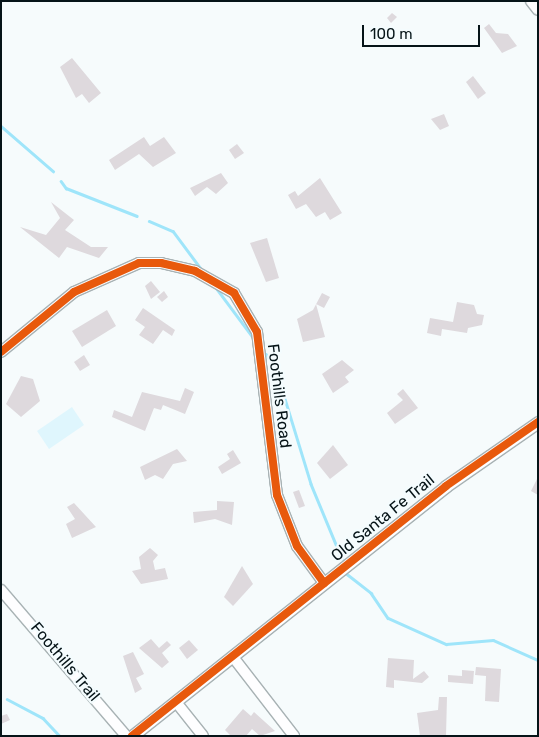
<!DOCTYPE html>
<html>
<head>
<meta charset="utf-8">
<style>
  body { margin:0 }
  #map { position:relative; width:539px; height:737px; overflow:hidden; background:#f6fbfc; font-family:Rubik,sans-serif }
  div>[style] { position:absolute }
  .green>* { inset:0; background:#dff6fd }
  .stream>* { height:2.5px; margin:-1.25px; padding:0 1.25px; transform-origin:1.25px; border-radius:1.25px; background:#9fe5fa }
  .building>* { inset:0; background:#ded9dd }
  .roads { filter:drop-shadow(1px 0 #a8b2b4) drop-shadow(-1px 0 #a8b2b4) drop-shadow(0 1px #a8b2b4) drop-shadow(0 -1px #a8b2b4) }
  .minor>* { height:10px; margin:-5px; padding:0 5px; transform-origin:5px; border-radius:5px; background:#fefeff }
  .tertiary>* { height:11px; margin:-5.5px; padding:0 5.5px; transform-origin:5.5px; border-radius:5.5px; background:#fefeff }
  .cycleway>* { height:8px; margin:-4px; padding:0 4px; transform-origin:4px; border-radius:4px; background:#e8590c }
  span { translate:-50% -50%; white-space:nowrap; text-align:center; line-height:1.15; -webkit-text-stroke:4.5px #f4fcfe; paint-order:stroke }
  .street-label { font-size:16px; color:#061418 }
  .frame { position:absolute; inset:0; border:2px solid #061418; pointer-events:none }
  .scale { position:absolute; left:362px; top:25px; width:118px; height:22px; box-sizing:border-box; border:2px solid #061418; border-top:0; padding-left:6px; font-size:15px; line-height:18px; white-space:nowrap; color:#061418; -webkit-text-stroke:4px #f4fcfe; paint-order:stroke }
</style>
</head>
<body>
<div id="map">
  <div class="green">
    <i style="clip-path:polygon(72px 407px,84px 425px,49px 449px,37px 431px)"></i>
  </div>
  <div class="stream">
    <i style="left:1px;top:126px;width:69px;rotate:40.9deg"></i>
    <i style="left:61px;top:181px;width:9px;rotate:54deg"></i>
    <i style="left:66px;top:188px;width:76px;rotate:21.5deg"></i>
    <i style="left:149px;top:221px;width:26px;rotate:23deg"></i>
    <i style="left:173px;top:231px;width:49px;rotate:53.4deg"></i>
    <i style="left:217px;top:289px;width:59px;rotate:53.3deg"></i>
    <i style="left:266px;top:354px;width:15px;rotate:53deg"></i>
    <i style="left:275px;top:366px;width:123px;rotate:73deg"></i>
    <i style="left:311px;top:484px;width:81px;rotate:67.5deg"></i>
    <i style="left:347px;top:574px;width:31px;rotate:38deg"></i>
    <i style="left:371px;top:593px;width:30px;rotate:56deg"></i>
    <i style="left:388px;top:618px;width:64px;rotate:24.1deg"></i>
    <i style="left:446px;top:644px;width:47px;rotate:-4.9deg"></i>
    <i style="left:493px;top:640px;width:49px;rotate:24deg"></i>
    <i style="left:7px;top:699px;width:41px;rotate:27.8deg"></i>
    <i style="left:43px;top:718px;width:25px;rotate:47deg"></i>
  </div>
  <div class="building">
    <i style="clip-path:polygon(392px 13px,397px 17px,391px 23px,387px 18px)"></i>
    <i style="clip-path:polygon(489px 24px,496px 33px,508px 34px,517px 46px,502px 53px,484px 28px)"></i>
    <i style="clip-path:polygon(72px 58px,101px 93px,89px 103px,82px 94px,76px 98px,60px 67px)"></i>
    <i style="clip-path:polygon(473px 76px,486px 93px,478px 99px,466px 82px)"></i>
    <i style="clip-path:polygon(444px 114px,449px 126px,440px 130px,431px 119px)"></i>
    <i style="clip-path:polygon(144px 137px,150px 146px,164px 137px,176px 153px,153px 167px,139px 154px,115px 170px,109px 160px)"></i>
    <i style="clip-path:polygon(237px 144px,244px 153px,235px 159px,229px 150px)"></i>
    <i style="clip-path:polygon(221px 173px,228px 183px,216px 194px,207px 187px,195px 196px,190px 188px)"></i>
    <i style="clip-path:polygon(320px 178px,342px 213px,330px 220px,325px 212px,316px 217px,306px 204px,296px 209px,288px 195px,295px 191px,298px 196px)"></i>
    <i style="clip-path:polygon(51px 202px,74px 220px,65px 230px,91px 247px,108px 247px,99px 258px,67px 247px,59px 258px,20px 227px,46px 235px,60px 218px)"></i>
    <i style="clip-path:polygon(267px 238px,279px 278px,266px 282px,250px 243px)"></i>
    <i style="clip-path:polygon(151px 281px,160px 292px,151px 299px,145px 286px)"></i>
    <i style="clip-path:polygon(164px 291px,168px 297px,162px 302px,157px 297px)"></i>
    <i style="clip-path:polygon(322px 293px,330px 297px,324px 308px,316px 304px,325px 337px,303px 342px,297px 319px,313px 310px)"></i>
    <i style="clip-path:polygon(457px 302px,474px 305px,477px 314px,484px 315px,482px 325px,468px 328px,467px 333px,442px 329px,441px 336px,427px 333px,430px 318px,453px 322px)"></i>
    <i style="clip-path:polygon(143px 308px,175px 330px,172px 336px,163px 330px,153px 344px,139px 335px,145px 327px,135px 320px)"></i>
    <i style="clip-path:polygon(107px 310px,116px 326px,82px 347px,72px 331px)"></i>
    <i style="clip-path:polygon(84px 355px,90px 365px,80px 371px,74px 362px)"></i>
    <i style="clip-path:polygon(342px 360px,354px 370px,345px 377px,349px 382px,333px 393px,322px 374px)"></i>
    <i style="clip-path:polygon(21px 376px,33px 379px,40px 401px,21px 417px,6px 404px)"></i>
    <i style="clip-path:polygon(185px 388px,194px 392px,185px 414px,163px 405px,161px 410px,154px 408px,145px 431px,112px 417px,114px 410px,132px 417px,142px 392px,180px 401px)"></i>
    <i style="clip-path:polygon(403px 389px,418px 408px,395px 424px,387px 413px,403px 400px,397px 394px)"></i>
    <i style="clip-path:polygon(333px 445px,348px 465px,330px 479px,317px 463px)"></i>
    <i style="clip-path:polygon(177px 449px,187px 461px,173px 464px,163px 479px,155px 475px,145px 480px,140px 467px)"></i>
    <i style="clip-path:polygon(233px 450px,241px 463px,222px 474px,218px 467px,230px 459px,227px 454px)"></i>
    <i style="clip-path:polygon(538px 477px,538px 495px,531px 491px)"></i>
    <i style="clip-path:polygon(299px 490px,305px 506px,299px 508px,293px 492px)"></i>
    <i style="clip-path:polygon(217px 501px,234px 502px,232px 525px,215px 519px,194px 523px,193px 512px,217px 510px)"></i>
    <i style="clip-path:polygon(74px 503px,96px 527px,72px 538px,66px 524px,75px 519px,67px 507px)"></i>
    <i style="clip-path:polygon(150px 548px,158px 555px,153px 561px,155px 570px,165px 568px,168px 579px,141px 584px,132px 571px,141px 569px,139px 557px)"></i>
    <i style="clip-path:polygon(242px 566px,253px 584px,233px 606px,224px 597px)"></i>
    <i style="clip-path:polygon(151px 639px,159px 648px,167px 641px,171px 645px,162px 653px,169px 662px,162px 668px,139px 648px)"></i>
    <i style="clip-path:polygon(189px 640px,198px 650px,187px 659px,179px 648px)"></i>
    <i style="clip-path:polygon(133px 652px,144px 674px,136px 678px,142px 689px,135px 693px,123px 656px)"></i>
    <i style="clip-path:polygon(388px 658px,414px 660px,413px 679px,424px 671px,429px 677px,422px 683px,394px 680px,394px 688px,386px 687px)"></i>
    <i style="clip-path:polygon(476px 667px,501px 669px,499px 702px,485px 701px,486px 676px,475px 675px)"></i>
    <i style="clip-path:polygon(462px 670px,474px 671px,473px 684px,448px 682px,448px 675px,462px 676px)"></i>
    <i style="clip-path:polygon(439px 697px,447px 697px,446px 736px,420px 736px,417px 713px,438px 710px)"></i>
    <i style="clip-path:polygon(243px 709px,251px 716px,254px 712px,275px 731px,260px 736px,252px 729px,246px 736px,231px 736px,225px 730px)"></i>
    <i style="clip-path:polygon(7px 714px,10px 720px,1px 724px,1px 716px)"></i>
  </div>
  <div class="roads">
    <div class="minor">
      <i style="left:531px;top:1px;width:11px;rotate:52deg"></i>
      <i style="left:1px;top:352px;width:94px;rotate:-39.4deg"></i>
      <i style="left:74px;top:292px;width:71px;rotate:-24deg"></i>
      <i style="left:139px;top:263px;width:22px"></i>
      <i style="left:161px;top:263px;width:35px;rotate:13deg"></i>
      <i style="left:195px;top:271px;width:45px;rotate:29.4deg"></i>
      <i style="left:234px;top:293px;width:45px;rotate:59.5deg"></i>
      <i style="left:257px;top:332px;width:164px;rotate:83deg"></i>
      <i style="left:277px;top:495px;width:55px;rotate:68.6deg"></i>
      <i style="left:297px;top:546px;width:46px;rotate:53.9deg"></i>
      <i style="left:1px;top:590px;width:192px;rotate:49.4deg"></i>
      <i style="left:233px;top:657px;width:100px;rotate:52.3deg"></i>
      <i style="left:176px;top:702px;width:43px;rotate:51.5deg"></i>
    </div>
    <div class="tertiary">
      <i style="left:132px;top:736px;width:401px;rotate:-38.5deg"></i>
      <i style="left:446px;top:486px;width:112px;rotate:-34.8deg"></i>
    </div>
  </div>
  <div class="cycleway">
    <i style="left:1px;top:352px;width:94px;rotate:-39.4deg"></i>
    <i style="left:74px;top:292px;width:71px;rotate:-24deg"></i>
    <i style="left:139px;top:263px;width:22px"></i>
    <i style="left:161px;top:263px;width:35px;rotate:13deg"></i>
    <i style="left:195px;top:271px;width:45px;rotate:29.4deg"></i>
    <i style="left:234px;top:293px;width:45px;rotate:59.5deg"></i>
    <i style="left:257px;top:332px;width:164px;rotate:83deg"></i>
    <i style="left:277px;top:495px;width:55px;rotate:68.6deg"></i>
    <i style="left:297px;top:546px;width:46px;rotate:53.9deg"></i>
    <i style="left:132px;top:736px;width:401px;rotate:-38.5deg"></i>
    <i style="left:446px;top:486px;width:112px;rotate:-34.8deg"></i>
  </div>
  <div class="street-label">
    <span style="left:279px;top:396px;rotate:83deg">Foothills Road</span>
    <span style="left:383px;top:518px;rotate:-39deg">Old Santa Fe Trail</span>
    <span style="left:65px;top:662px;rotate:50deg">Foothills Trail</span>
  </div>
  <div class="frame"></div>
  <div class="scale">100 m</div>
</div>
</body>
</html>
